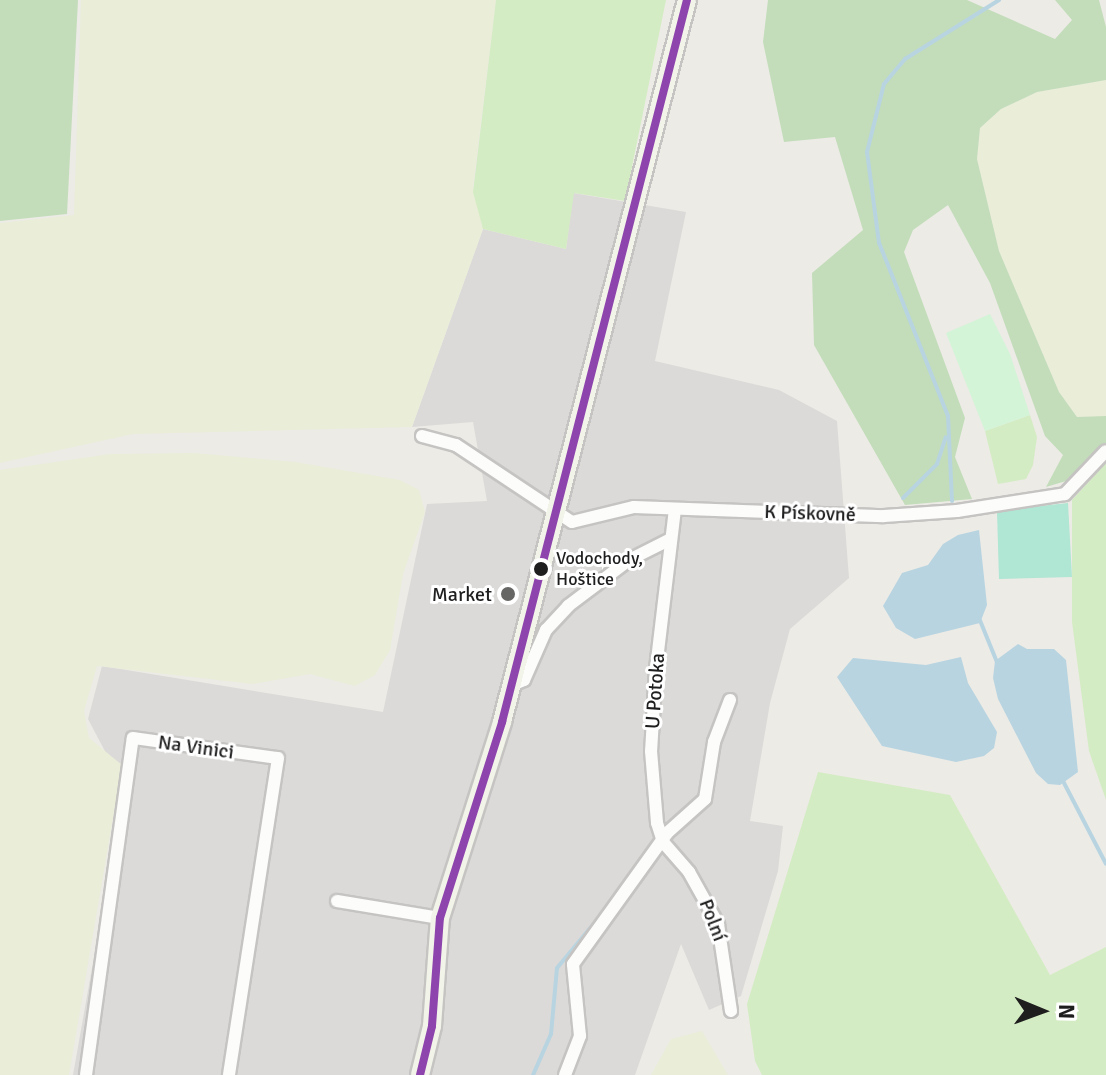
<!DOCTYPE html>
<html>
<head>
<meta charset="utf-8">
<style>
  body { margin:0 }
  #map { position:relative; width:1106px; height:1075px; overflow:hidden; background:#ecebe6; font-family:Signika,sans-serif }
  div>[style] { position:absolute }
  .residential>* { inset:0; background:#dbdad8 }
  .farmland>* { inset:0; background:#eaedd8 }
  .grass>* { inset:0; background:#d4ecc3 }
  .forest>* { inset:0; background:#c3ddba }
  .park>* { inset:0; background:#d3f4d6 }
  .pitch>* { inset:0; background:#afe6d4 }
  .water>* { inset:0; background:#b8d4e1 }
  .stream>* { height:4px; margin:-2px; padding:0 2px; transform-origin:2px; border-radius:2px; background:#b8d4e1 }
  .roads { filter:drop-shadow(2px 0 #c5c4c2) drop-shadow(-2px 0 #c5c4c2) drop-shadow(0 2px #c5c4c2) drop-shadow(0 -2px #c5c4c2) }
  .street>* { height:12px; margin:-6px; padding:0 6px; transform-origin:6px; border-radius:6px; background:#fcfcfb }
  .secondary>* { height:18px; margin:-9px; padding:0 9px; transform-origin:9px; border-radius:9px; background:#f2f4e9 }
  .bus-1>* { height:8px; margin:-4px; padding:0 4px; transform-origin:4px; border-radius:4px; background:#8e44ad }
  .dots>* { width:22px; height:22px; translate:-50% -50%; box-sizing:border-box; border:4px solid #fff; border-radius:50% }
  span { translate:-50% -50%; white-space:nowrap; text-align:center; line-height:1.15; -webkit-text-stroke:6px #fff; paint-order:stroke }
  .bus-label { font-size:18px; color:#1e1e1e }
  .left { translate:0 -50%; text-align:left }
  .street-label { font-size:20px; color:#1e1e1e }
  .poi-label { font-size:20px; color:#1e1e1e }
  .right { translate:-100% -50%; text-align:right }
  .north { position:absolute; left:1002px; top:971px; width:80px; height:80px; -webkit-text-stroke:6px #fff; paint-order:stroke; rotate:91deg; font-size:22px; font-weight:700; line-height:32px; text-align:center; color:#1e1e1e }
  .north::after { content:''; display:block; margin:auto; width:28px; height:36px; background:#1e1e1e; clip-path:polygon(50% 0,100% 100%,50% 72%,0 100%) }
</style>
</head>
<body>
<div id="map">
  <div class="residential">
    <i style="clip-path:polygon(573px 193px,686px 212px,655px 361px,779px 390px,837px 421px,849px 578px,790px 629px,770px 703px,750px 821px,783px 826px,778px 871px,741px 996px,709px 1010px,681px 944px,635px 1075px,73px 1075px,124px 788px,122px 765px,107px 755px,88px 719px,102px 666px,383px 712px,427px 504px,487px 501px,473px 422px,412px 427px,483px 229px,566px 249px)"></i>
  </div>
  <div class="farmland">
    <i style="clip-path:polygon(81px 0,496px 0,473px 187px,483px 229px,412px 427px,133px 434px,0 463px,0 223px,74px 215px)"></i>
    <i style="clip-path:polygon(1106px 80px,1106px 416px,1095px 420px,1077px 417px,1059px 392px,999px 251px,977px 159px,980px 128px,1001px 109px,1037px 92px)"></i>
    <i style="clip-path:polygon(194px 453px,295px 462px,400px 480px,419px 490px,425px 512px,403px 574px,390px 650px,375px 675px,355px 686px,310px 674px,252px 684px,97px 666px,84px 711px,89px 738px,122px 765px,69px 1075px,0 1075px,0 470px,110px 454px)"></i>
    <i style="clip-path:polygon(702px 1031px,728px 1075px,651px 1075px,671px 1039px)"></i>
  </div>
  <div class="grass">
    <i style="clip-path:polygon(496px 0,666px 0,625px 201px,574px 193px,566px 249px,483px 229px,473px 192px)"></i>
    <i style="clip-path:polygon(1030px 415px,1037px 437px,1033px 465px,1026px 479px,998px 484px,985px 431px)"></i>
    <i style="clip-path:polygon(1106px 463px,1106px 800px,1089px 751px,1072px 622px,1072px 500px)"></i>
    <i style="clip-path:polygon(818px 772px,950px 795px,1050px 975px,1106px 947px,1106px 1075px,762px 1075px,755px 1061px,747px 1004px)"></i>
  </div>
  <div class="forest">
    <i style="clip-path:polygon(0 0,78px 0,67px 214px,0 221px)"></i>
    <i style="clip-path:polygon(768px 0,967px 0,1055px 39px,1072px 20px,1055px 0,1099px 0,1106px 27px,1106px 80px,1037px 92px,1001px 109px,980px 128px,977px 159px,999px 251px,1059px 392px,1077px 417px,1106px 416px,1106px 443px,1066px 481px,1046px 487px,1063px 455px,1045px 436px,990px 283px,948px 205px,913px 230px,904px 252px,965px 418px,955px 457px,972px 499px,905px 505px,814px 345px,812px 273px,863px 230px,835px 137px,784px 142px,763px 42px)"></i>
  </div>
  <div class="park">
    <i style="clip-path:polygon(990px 314px,1010px 354px,1030px 415px,985px 431px,946px 333px)"></i>
  </div>
  <div class="pitch">
    <i style="clip-path:polygon(1068px 503px,1072px 577px,999px 579px,997px 511px)"></i>
  </div>
  <div class="water">
    <i style="clip-path:polygon(979px 530px,987px 605px,980px 623px,915px 639px,896px 628px,883px 606px,902px 573px,928px 565px,943px 544px,958px 535px)"></i>
    <i style="clip-path:polygon(1018px 644px,1027px 649px,1054px 649px,1066px 660px,1078px 772px,1060px 785px,1048px 784px,1036px 773px,998px 699px,993px 678px,995px 661px)"></i>
    <i style="clip-path:polygon(961px 657px,968px 683px,997px 732px,994px 748px,984px 756px,956px 762px,882px 746px,837px 677px,853px 658px,926px 665px)"></i>
  </div>
  <div class="stream">
    <i style="left:903px;top:498px;width:48px;rotate:-45deg"></i>
    <i style="left:937px;top:464px;width:28px;rotate:-72deg"></i>
    <i style="left:952px;top:501px;width:85px;rotate:-92.7deg"></i>
    <i style="left:948px;top:416px;width:186px;rotate:-111.7deg"></i>
    <i style="left:879px;top:243px;width:92px;rotate:-97.5deg"></i>
    <i style="left:867px;top:152px;width:70px;rotate:-76deg"></i>
    <i style="left:884px;top:84px;width:33px;rotate:-50deg"></i>
    <i style="left:905px;top:59px;width:111px;rotate:-32.1deg"></i>
    <i style="left:979px;top:618px;width:48px;rotate:67.8deg"></i>
    <i style="left:1063px;top:781px;width:93px;rotate:62.6deg"></i>
    <i style="left:533px;top:1075px;width:45px;rotate:-66.3deg"></i>
    <i style="left:551px;top:1034px;width:66px;rotate:-84.8deg"></i>
    <i style="left:557px;top:968px;width:62px;rotate:-50.2deg"></i>
  </div>
  <div class="roads">
    <div class="street">
      <i style="left:422px;top:436px;width:35px;rotate:15deg"></i>
      <i style="left:456px;top:445px;width:139px;rotate:33.6deg"></i>
      <i style="left:572px;top:522px;width:64px;rotate:-13.6deg"></i>
      <i style="left:634px;top:507px;width:250px;rotate:2.1deg"></i>
      <i style="left:884px;top:516px;width:73px;rotate:-3.9deg"></i>
      <i style="left:957px;top:511px;width:109px;rotate:-8.9deg"></i>
      <i style="left:1065px;top:494px;width:59px;rotate:-46.4deg"></i>
      <i style="left:675px;top:509px;width:160px;rotate:96.8deg"></i>
      <i style="left:656px;top:668px;width:83px;rotate:93.4deg"></i>
      <i style="left:651px;top:751px;width:72px;rotate:85.2deg"></i>
      <i style="left:657px;top:823px;width:20px;rotate:72deg"></i>
      <i style="left:663px;top:842px;width:40px;rotate:49deg"></i>
      <i style="left:689px;top:872px;width:60px;rotate:60.9deg"></i>
      <i style="left:718px;top:924px;width:88px;rotate:81.5deg"></i>
      <i style="left:512px;top:685px;width:13px;rotate:-23deg"></i>
      <i style="left:524px;top:680px;width:55px;rotate:-66.3deg"></i>
      <i style="left:546px;top:630px;width:33px;rotate:-47deg"></i>
      <i style="left:568px;top:606px;width:76px;rotate:-37deg"></i>
      <i style="left:629px;top:560px;width:47px;rotate:-26.6deg"></i>
      <i style="left:337px;top:901px;width:104px;rotate:9.4deg"></i>
      <i style="left:86px;top:1075px;width:340px;rotate:-82.1deg"></i>
      <i style="left:133px;top:738px;width:146px;rotate:7.9deg"></i>
      <i style="left:278px;top:758px;width:321px;rotate:98.8deg"></i>
      <i style="left:565px;top:1075px;width:42px;rotate:-69deg"></i>
      <i style="left:580px;top:1036px;width:72px;rotate:-95.6deg"></i>
      <i style="left:573px;top:964px;width:161px;rotate:-54.3deg"></i>
      <i style="left:667px;top:833px;width:51px;rotate:-41.8deg"></i>
      <i style="left:705px;top:799px;width:58px;rotate:-81deg"></i>
      <i style="left:714px;top:742px;width:45px;rotate:-69.1deg"></i>
    </div>
    <div class="secondary">
      <i style="left:420px;top:1075px;width:50px;rotate:-76.2deg"></i>
      <i style="left:432px;top:1026px;width:108px;rotate:-85.8deg"></i>
      <i style="left:440px;top:918px;width:206px;rotate:-72.4deg"></i>
      <i style="left:502px;top:722px;width:745px;rotate:-75.63deg"></i>
    </div>
  </div>
  <div class="bus-1">
    <i style="left:420px;top:1075px;width:50px;rotate:-76.2deg"></i>
    <i style="left:432px;top:1026px;width:108px;rotate:-85.8deg"></i>
    <i style="left:440px;top:918px;width:206px;rotate:-72.4deg"></i>
    <i style="left:502px;top:722px;width:745px;rotate:-75.63deg"></i>
  </div>
  <div class="dots">
    <i style="left:541px;top:569px;background:#1e1e1e"></i>
    <i style="left:508px;top:594px;background:#666664"></i>
  </div>
  <div class="bus-label">
    <span class="left" style="left:556px;top:569px">Vodochody,<br>Hoštice</span>
  </div>
  <div class="street-label">
    <span style="left:810px;top:513px;rotate:2deg">K Pískovně</span>
    <span style="left:655px;top:691px;rotate:-86deg">U Potoka</span>
    <span style="left:196px;top:747px;rotate:8deg">Na Vinici</span>
    <span style="left:713px;top:920px;rotate:69deg">Polní</span>
  </div>
  <div class="poi-label">
    <span class="right" style="left:492px;top:594px">Market</span>
  </div>
  <div class="north">N</div>
</div>
</body>
</html>
